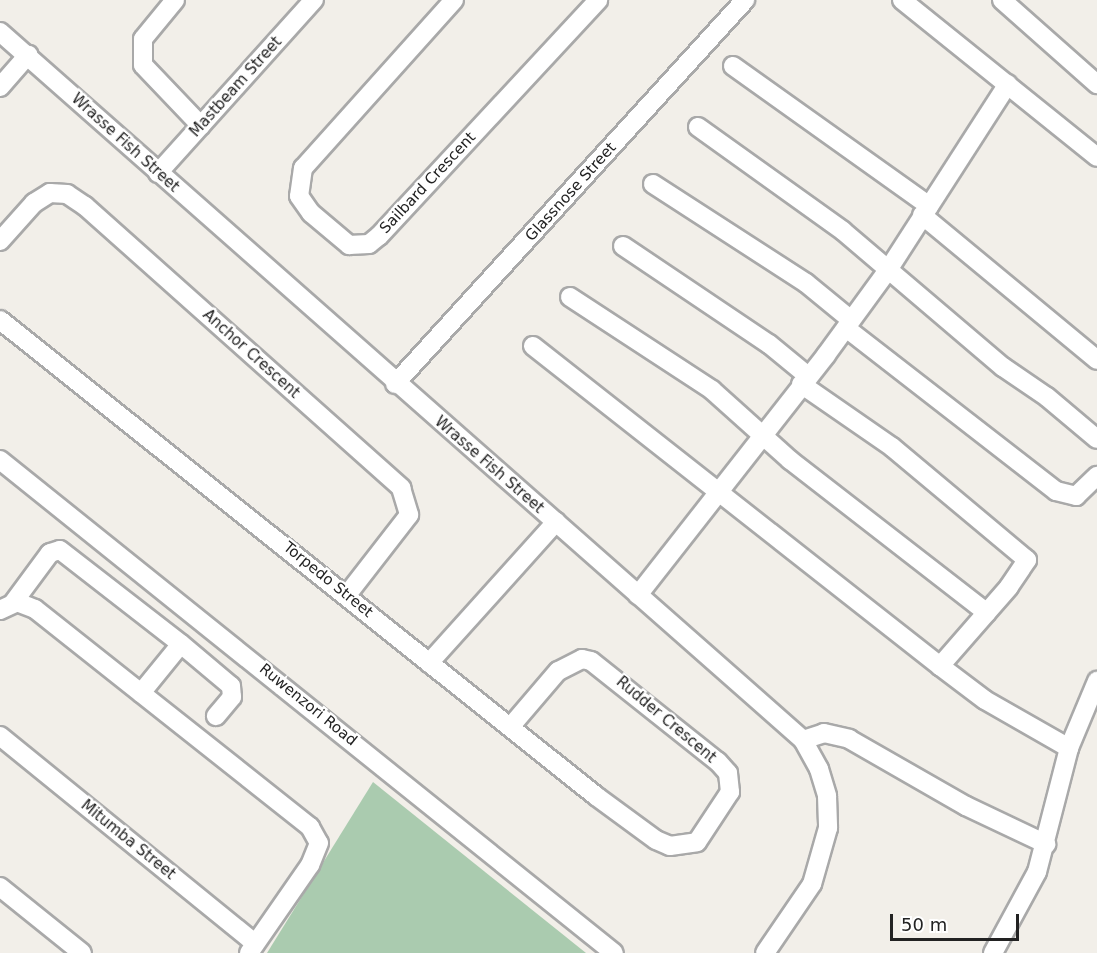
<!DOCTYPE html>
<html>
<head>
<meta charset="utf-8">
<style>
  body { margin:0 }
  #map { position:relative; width:1097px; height:953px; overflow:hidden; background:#f2efe9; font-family:"DejaVu Sans",sans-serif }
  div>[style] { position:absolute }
  .cemetery>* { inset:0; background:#aacbaf }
  .roads { filter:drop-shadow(2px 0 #a9a9a9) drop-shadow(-2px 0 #a9a9a9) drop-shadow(0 2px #a9a9a9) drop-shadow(0 -2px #a9a9a9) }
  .minor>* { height:18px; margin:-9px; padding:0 9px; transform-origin:9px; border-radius:9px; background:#fff }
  span { translate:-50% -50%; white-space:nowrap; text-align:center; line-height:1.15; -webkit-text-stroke:4.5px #fff; paint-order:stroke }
  .street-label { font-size:15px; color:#222 }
  .scale { position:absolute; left:890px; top:914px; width:129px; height:27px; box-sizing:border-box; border:3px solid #222; border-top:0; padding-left:8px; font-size:18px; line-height:21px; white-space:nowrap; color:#222; -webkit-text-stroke:4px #fff; paint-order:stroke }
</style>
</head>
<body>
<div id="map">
  <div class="cemetery">
    <i style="clip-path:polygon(373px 782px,586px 953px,267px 953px)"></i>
  </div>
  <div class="roads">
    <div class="minor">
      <i style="left:175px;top:0;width:50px;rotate:129.4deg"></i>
      <i style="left:143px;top:39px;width:26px;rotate:90deg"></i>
      <i style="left:143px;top:65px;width:84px;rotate:46.4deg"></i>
      <i style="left:454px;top:0;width:226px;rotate:131.9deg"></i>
      <i style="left:303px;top:168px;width:28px;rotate:98deg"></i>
      <i style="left:299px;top:196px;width:21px;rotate:55deg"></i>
      <i style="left:311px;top:213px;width:50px;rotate:40.1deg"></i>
      <i style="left:349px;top:245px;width:20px;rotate:-3deg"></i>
      <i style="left:369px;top:244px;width:13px;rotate:-39deg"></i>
      <i style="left:379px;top:236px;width:322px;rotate:-47.1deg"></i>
      <i style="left:902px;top:0;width:250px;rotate:38.8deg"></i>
      <i style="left:1002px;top:0;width:127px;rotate:41.5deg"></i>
      <i style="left:0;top:32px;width:1071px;rotate:41.4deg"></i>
      <i style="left:803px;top:740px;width:33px;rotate:61deg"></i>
      <i style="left:819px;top:769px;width:28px;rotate:73deg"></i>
      <i style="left:827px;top:796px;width:32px;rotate:88deg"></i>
      <i style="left:828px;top:828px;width:58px;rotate:105.9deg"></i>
      <i style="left:812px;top:884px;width:83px;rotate:124.3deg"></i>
      <i style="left:733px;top:66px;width:241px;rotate:35.5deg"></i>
      <i style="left:0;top:87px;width:43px;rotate:-48.8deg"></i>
      <i style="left:698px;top:127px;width:178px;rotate:35.6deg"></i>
      <i style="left:843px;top:231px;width:210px;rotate:40.4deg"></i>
      <i style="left:1003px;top:367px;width:53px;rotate:34.3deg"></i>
      <i style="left:1047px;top:397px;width:65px;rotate:40deg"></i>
      <i style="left:158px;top:173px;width:233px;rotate:-48deg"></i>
      <i style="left:653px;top:184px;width:182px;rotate:32.9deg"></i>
      <i style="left:806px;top:283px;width:58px;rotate:39.4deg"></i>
      <i style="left:922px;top:215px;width:227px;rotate:39.6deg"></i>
      <i style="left:0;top:241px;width:51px;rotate:-48.2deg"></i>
      <i style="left:34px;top:203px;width:19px;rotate:-32deg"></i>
      <i style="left:50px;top:193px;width:17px;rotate:3deg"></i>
      <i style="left:67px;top:194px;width:22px;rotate:34deg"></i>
      <i style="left:85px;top:206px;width:424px;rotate:41.7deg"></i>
      <i style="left:401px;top:488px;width:28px;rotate:73deg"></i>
      <i style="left:409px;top:515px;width:101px;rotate:127.8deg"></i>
      <i style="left:623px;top:246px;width:176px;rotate:33.9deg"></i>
      <i style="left:769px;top:344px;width:50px;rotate:39.4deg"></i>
      <i style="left:570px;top:297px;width:170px;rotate:33.2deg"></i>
      <i style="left:712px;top:390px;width:105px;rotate:41.9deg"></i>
      <i style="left:790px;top:460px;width:249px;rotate:37.8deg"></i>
      <i style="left:0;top:320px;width:763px;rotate:38.61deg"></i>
      <i style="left:596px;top:796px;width:74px;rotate:36.3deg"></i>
      <i style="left:656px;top:840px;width:15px;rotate:23deg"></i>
      <i style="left:670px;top:846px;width:27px;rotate:-8deg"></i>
      <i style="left:697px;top:842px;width:60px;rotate:-56.6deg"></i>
      <i style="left:730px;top:792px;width:19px;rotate:-96deg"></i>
      <i style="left:728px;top:773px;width:15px;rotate:-132deg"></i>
      <i style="left:718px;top:762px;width:162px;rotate:-141.5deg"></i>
      <i style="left:591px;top:661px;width:9px;rotate:-167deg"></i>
      <i style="left:582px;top:659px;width:27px;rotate:153deg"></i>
      <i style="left:558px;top:671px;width:72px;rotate:130.5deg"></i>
      <i style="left:846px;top:328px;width:266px;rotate:37.8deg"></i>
      <i style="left:1056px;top:491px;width:21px;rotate:14deg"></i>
      <i style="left:1076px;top:496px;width:29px;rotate:-44deg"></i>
      <i style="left:533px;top:346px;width:518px;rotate:38.18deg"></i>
      <i style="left:940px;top:666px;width:56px;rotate:37.1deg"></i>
      <i style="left:985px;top:700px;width:97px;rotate:29.7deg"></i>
      <i style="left:395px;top:384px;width:520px;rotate:-47.65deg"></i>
      <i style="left:801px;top:384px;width:111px;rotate:34.7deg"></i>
      <i style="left:892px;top:447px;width:176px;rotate:39.9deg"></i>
      <i style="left:1027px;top:560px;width:32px;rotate:124deg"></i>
      <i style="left:1009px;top:587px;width:105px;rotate:131.1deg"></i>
      <i style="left:0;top:460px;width:787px;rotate:38.76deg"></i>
      <i style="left:638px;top:595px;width:305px;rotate:-51.9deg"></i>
      <i style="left:826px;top:355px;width:105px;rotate:-53.9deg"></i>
      <i style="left:888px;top:270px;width:221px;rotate:-57.2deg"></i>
      <i style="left:13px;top:603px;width:62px;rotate:-53.5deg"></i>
      <i style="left:50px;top:553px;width:10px;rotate:-17deg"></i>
      <i style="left:60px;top:550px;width:153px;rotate:37.8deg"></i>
      <i style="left:0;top:610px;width:19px;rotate:-25deg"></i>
      <i style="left:17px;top:602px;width:19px;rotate:21deg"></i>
      <i style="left:35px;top:609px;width:351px;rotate:38.4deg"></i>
      <i style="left:310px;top:827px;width:18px;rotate:61deg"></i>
      <i style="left:319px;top:843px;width:24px;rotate:112deg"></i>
      <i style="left:310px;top:865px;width:107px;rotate:124.7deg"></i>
      <i style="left:429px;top:663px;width:190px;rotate:-48deg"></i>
      <i style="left:141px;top:693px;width:63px;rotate:-50.8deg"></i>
      <i style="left:181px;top:644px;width:65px;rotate:40deg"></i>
      <i style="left:231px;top:686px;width:11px;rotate:85deg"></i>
      <i style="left:232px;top:697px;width:25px;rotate:130deg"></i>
      <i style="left:0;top:736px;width:328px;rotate:39.1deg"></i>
      <i style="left:803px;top:740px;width:22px;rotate:-18deg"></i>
      <i style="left:824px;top:733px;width:26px;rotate:13deg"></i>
      <i style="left:849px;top:739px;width:135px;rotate:29.8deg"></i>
      <i style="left:966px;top:806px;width:89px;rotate:25.4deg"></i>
      <i style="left:0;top:887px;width:105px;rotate:38.8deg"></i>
      <i style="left:993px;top:953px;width:92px;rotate:-61.5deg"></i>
      <i style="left:1037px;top:872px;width:128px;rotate:-75.5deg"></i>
      <i style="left:1069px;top:748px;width:73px;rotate:-67.3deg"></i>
    </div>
  </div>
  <div class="street-label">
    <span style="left:236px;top:87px;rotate:-48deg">Mastbeam Street</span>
    <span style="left:125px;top:143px;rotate:42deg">Wrasse Fish Street</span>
    <span style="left:428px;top:183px;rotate:-47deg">Sailbard Crescent</span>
    <span style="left:571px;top:192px;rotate:-48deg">Glassnose Street</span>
    <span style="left:251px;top:354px;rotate:42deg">Anchor Crescent</span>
    <span style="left:489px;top:465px;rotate:41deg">Wrasse Fish Street</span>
    <span style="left:328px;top:580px;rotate:39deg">Torpedo Street</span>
    <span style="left:308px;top:705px;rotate:39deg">Ruwenzori Road</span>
    <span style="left:666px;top:720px;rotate:40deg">Rudder Crescent</span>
    <span style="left:128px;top:840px;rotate:39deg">Mitumba Street</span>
  </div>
  <div class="scale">50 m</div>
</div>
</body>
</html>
